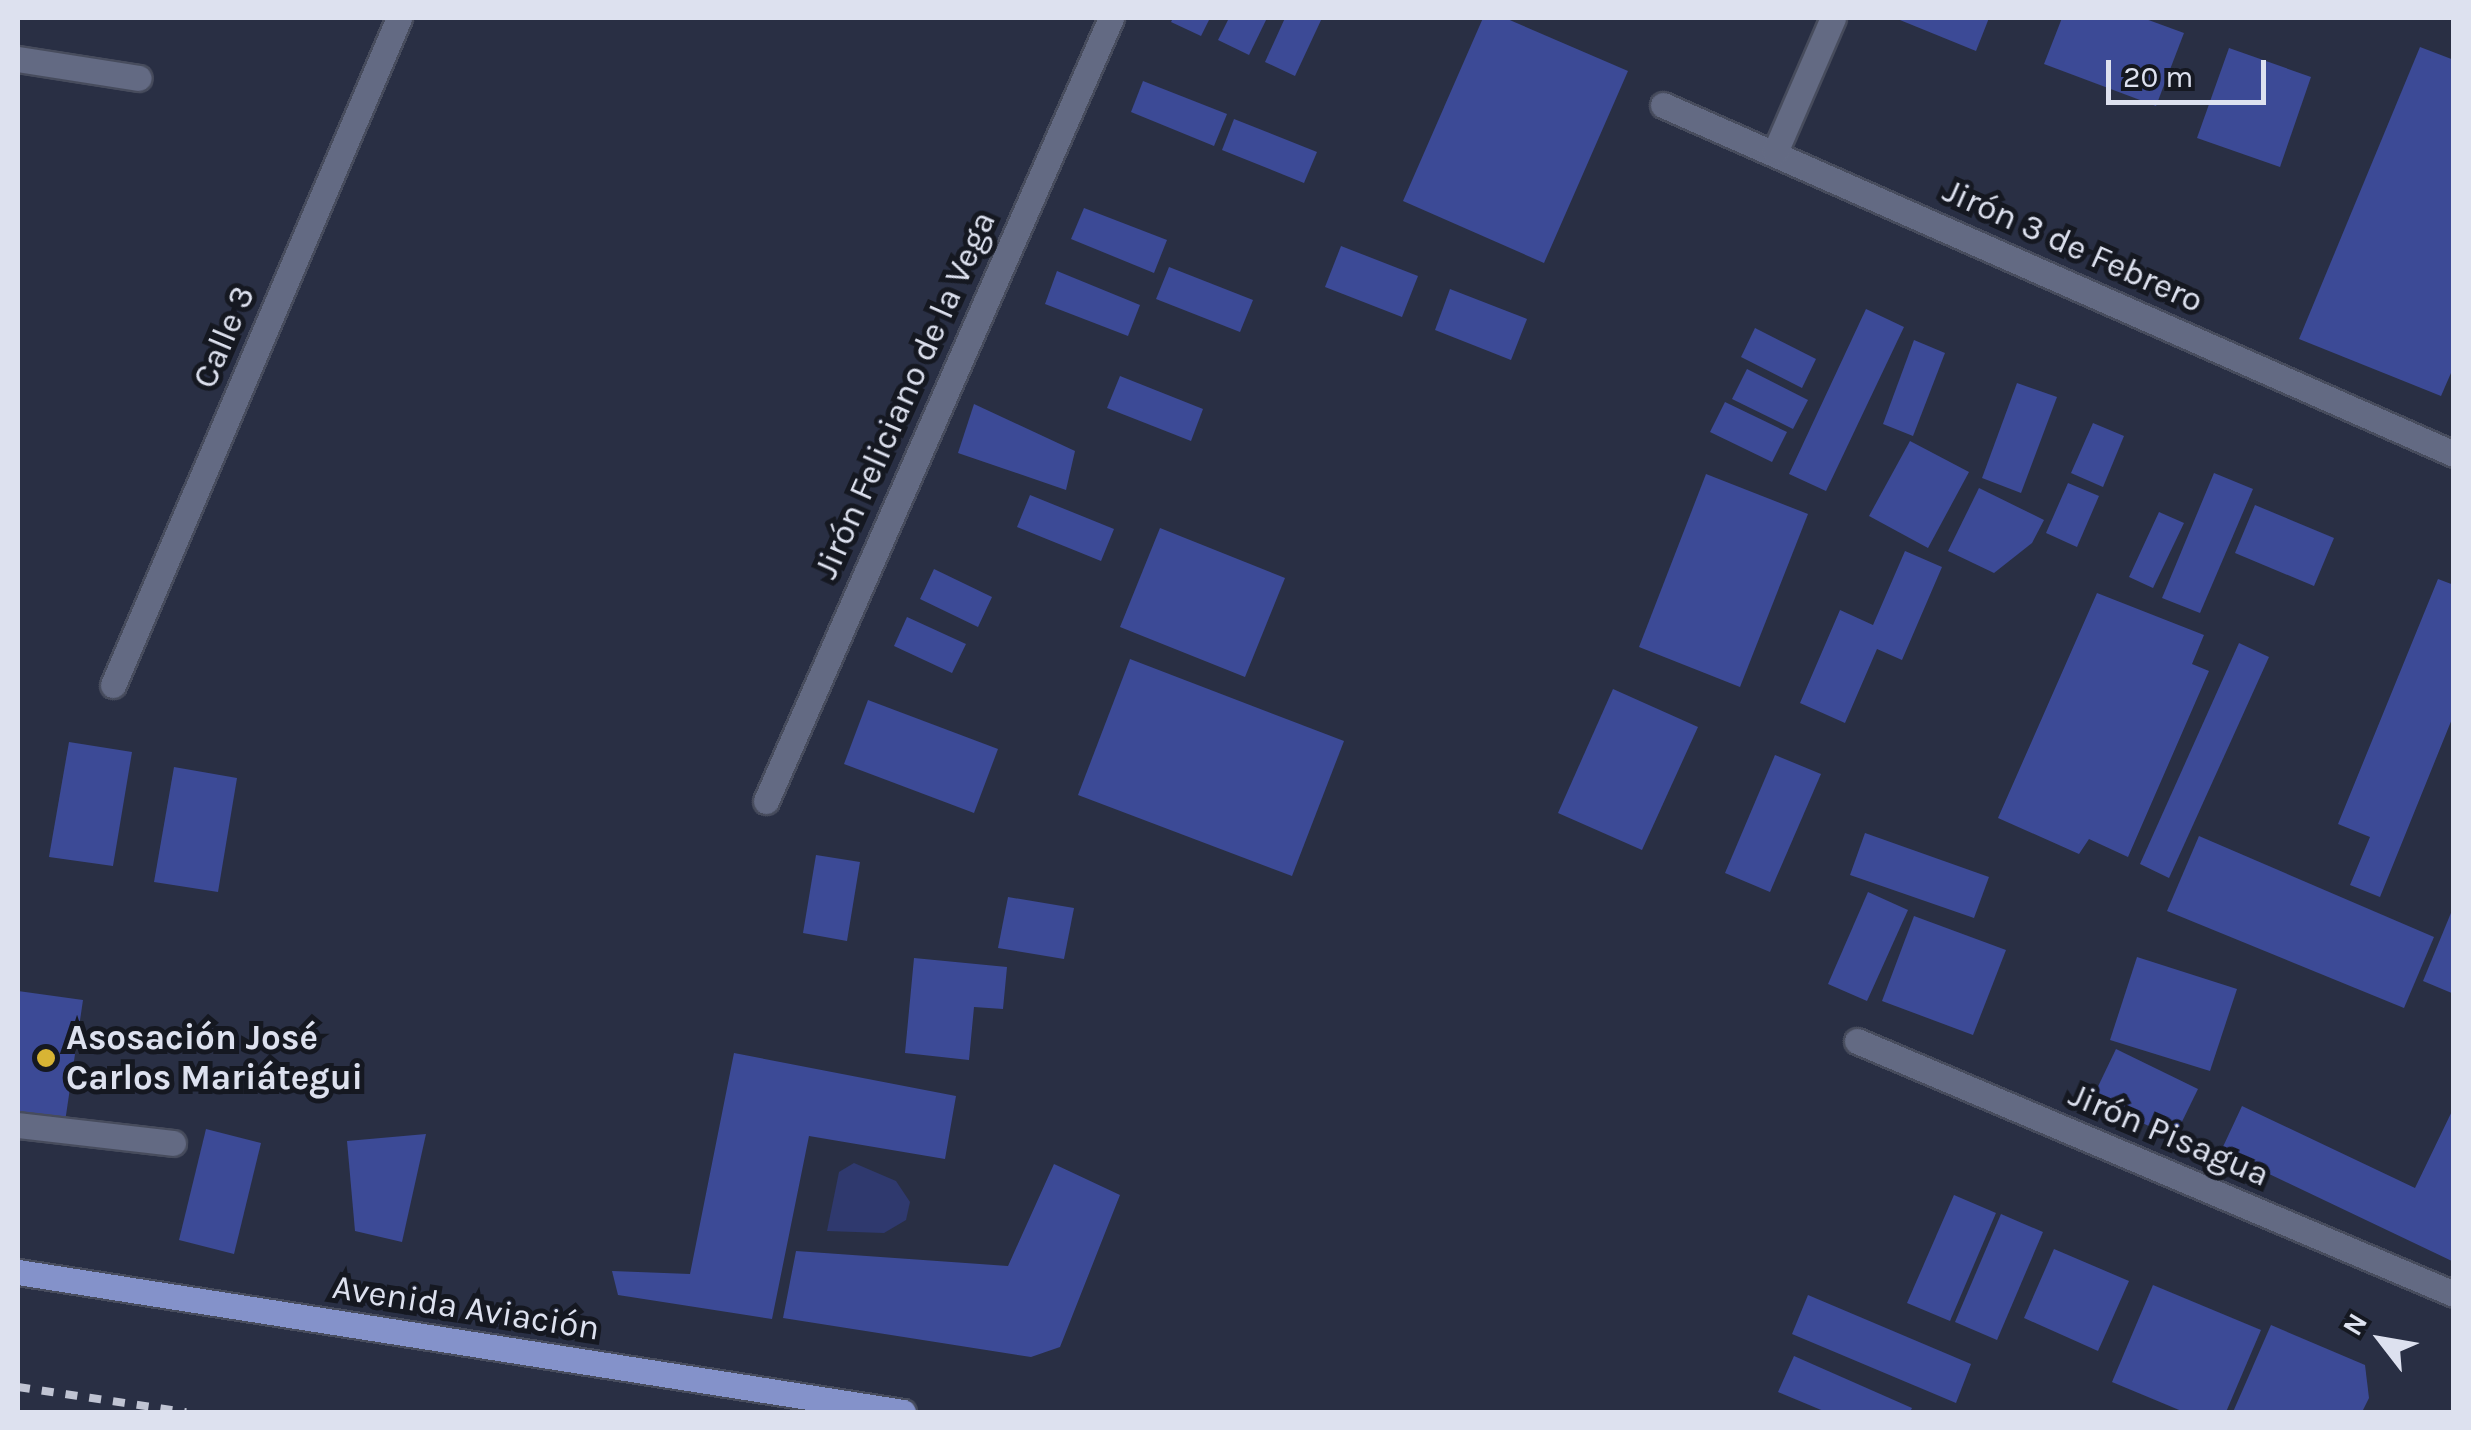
<!DOCTYPE html>
<html>
<head>
<meta charset="utf-8">
<style>
  body { margin:0 }
  #map { position:relative; width:2471px; height:1430px; overflow:hidden; background:#292f44; font-family:Karla,sans-serif }
  div>[style] { position:absolute }
  .green>* { inset:0; background:#2f396e }
  .building>* { inset:0; background:#3c4a96 }
  .roads { filter:drop-shadow(2px 0 #474c5d) drop-shadow(-2px 0 #474c5d) drop-shadow(0 2px #474c5d) drop-shadow(0 -2px #474c5d) }
  .minor>* { height:25px; margin:-12.5px; padding:0 12.5px; transform-origin:12.5px; border-radius:12.5px; background:#636a83 }
  .major>* { height:25px; margin:-12.5px; padding:0 12.5px; transform-origin:12.5px; border-radius:12.5px; background:#8492ca }
  .rail>* { height:8px; margin-top:-4px; transform-origin:0; background:repeating-linear-gradient(90deg,#c0c4d3 0 12px,transparent 0 24px) }
  .dots>* { width:28px; height:28px; translate:-50% -50%; box-sizing:border-box; border:5px solid #151821; border-radius:50% }
  span { translate:-50% -50%; white-space:nowrap; text-align:center; line-height:1.15; -webkit-text-stroke:10px #151821; paint-order:stroke }
  .street-label { font-size:35px; color:#dde1ef }
  .poi-label { font-size:35px; color:#dde1ef; font-weight:700 }
  .left { translate:0 -50%; text-align:left }
  .frame { position:absolute; inset:0; border:20px solid #dde1ef; pointer-events:none }
  .north { position:absolute; left:2331px; top:1290px; width:100px; height:100px; -webkit-text-stroke:8px #151821; paint-order:stroke; rotate:301deg; font-size:28px; font-weight:700; line-height:40px; text-align:center; color:#dde1ef }
  .north::after { content:''; display:block; margin:auto; width:35px; height:45px; background:#dde1ef; clip-path:polygon(50% 0,100% 100%,50% 72%,0 100%) }
  .scale { position:absolute; left:2106px; top:60px; width:160px; height:45px; box-sizing:border-box; border:5px solid #dde1ef; border-top:0; padding-left:12px; font-size:30px; line-height:35px; white-space:nowrap; color:#dde1ef; -webkit-text-stroke:8px #151821; paint-order:stroke }
</style>
</head>
<body>
<div id="map">
  <div class="green">
    <i style="clip-path:polygon(854px 1163px,896px 1181px,910px 1202px,906px 1220px,884px 1233px,827px 1231px,839px 1172px)"></i>
  </div>
  <div class="building">
    <i style="clip-path:polygon(1173px 18px,1210px 18px,1201px 36px,1171px 22px)"></i>
    <i style="clip-path:polygon(1229px 18px,1267px 18px,1249px 55px,1218px 40px)"></i>
    <i style="clip-path:polygon(1285px 18px,1322px 18px,1295px 76px,1265px 62px)"></i>
    <i style="clip-path:polygon(1483px 18px,1505px 18px,1628px 71px,1544px 263px,1403px 201px)"></i>
    <i style="clip-path:polygon(1895px 18px,1989px 18px,1976px 51px)"></i>
    <i style="clip-path:polygon(2062px 18px,2143px 18px,2184px 33px,2156px 106px,2044px 64px)"></i>
    <i style="clip-path:polygon(2420px 47px,2454px 60px,2454px 366px,2441px 396px,2299px 339px)"></i>
    <i style="clip-path:polygon(2229px 48px,2311px 77px,2280px 167px,2197px 138px)"></i>
    <i style="clip-path:polygon(1143px 81px,1227px 114px,1214px 146px,1131px 112px)"></i>
    <i style="clip-path:polygon(1234px 119px,1317px 152px,1304px 183px,1222px 150px)"></i>
    <i style="clip-path:polygon(1084px 208px,1167px 240px,1154px 273px,1071px 239px)"></i>
    <i style="clip-path:polygon(1341px 246px,1418px 276px,1402px 317px,1325px 287px)"></i>
    <i style="clip-path:polygon(1169px 267px,1253px 300px,1240px 332px,1156px 299px)"></i>
    <i style="clip-path:polygon(1057px 271px,1140px 305px,1128px 336px,1045px 304px)"></i>
    <i style="clip-path:polygon(1450px 289px,1527px 319px,1511px 360px,1435px 330px)"></i>
    <i style="clip-path:polygon(1866px 309px,1904px 327px,1826px 491px,1789px 474px)"></i>
    <i style="clip-path:polygon(1755px 328px,1816px 359px,1802px 388px,1741px 357px)"></i>
    <i style="clip-path:polygon(1914px 340px,1945px 353px,1913px 436px,1883px 424px)"></i>
    <i style="clip-path:polygon(1747px 369px,1808px 400px,1793px 429px,1732px 399px)"></i>
    <i style="clip-path:polygon(1120px 376px,1203px 409px,1191px 441px,1107px 408px)"></i>
    <i style="clip-path:polygon(2017px 383px,2057px 397px,2021px 493px,1982px 478px)"></i>
    <i style="clip-path:polygon(1725px 402px,1787px 432px,1772px 462px,1710px 432px)"></i>
    <i style="clip-path:polygon(974px 404px,1075px 451px,1066px 490px,958px 453px)"></i>
    <i style="clip-path:polygon(2093px 423px,2124px 436px,2103px 487px,2071px 473px)"></i>
    <i style="clip-path:polygon(1910px 441px,1969px 472px,1928px 548px,1869px 516px)"></i>
    <i style="clip-path:polygon(2214px 473px,2253px 489px,2200px 613px,2162px 598px)"></i>
    <i style="clip-path:polygon(1706px 474px,1808px 514px,1740px 687px,1639px 647px)"></i>
    <i style="clip-path:polygon(2068px 483px,2099px 496px,2077px 547px,2046px 533px)"></i>
    <i style="clip-path:polygon(1979px 488px,2044px 520px,2032px 543px,1994px 573px,1948px 551px)"></i>
    <i style="clip-path:polygon(1030px 495px,1114px 529px,1101px 561px,1017px 527px)"></i>
    <i style="clip-path:polygon(2255px 505px,2334px 538px,2314px 586px,2235px 553px)"></i>
    <i style="clip-path:polygon(2159px 512px,2184px 523px,2153px 588px,2129px 577px)"></i>
    <i style="clip-path:polygon(1160px 528px,1285px 578px,1245px 677px,1120px 627px)"></i>
    <i style="clip-path:polygon(1905px 551px,1942px 567px,1902px 660px,1877px 649px,1845px 723px,1800px 703px,1840px 610px,1873px 625px)"></i>
    <i style="clip-path:polygon(934px 569px,992px 597px,978px 627px,920px 599px)"></i>
    <i style="clip-path:polygon(2438px 579px,2454px 585px,2454px 714px,2380px 897px,2350px 885px,2370px 837px,2338px 824px)"></i>
    <i style="clip-path:polygon(2097px 593px,2204px 635px,2192px 664px,2209px 671px,2128px 857px,2089px 839px,2079px 854px,1998px 818px)"></i>
    <i style="clip-path:polygon(907px 617px,966px 644px,952px 673px,894px 646px)"></i>
    <i style="clip-path:polygon(2239px 643px,2269px 657px,2169px 878px,2140px 864px)"></i>
    <i style="clip-path:polygon(1130px 659px,1344px 741px,1292px 876px,1078px 795px)"></i>
    <i style="clip-path:polygon(1613px 689px,1698px 727px,1642px 850px,1558px 813px)"></i>
    <i style="clip-path:polygon(868px 700px,998px 749px,974px 813px,844px 764px)"></i>
    <i style="clip-path:polygon(69px 742px,132px 752px,113px 866px,49px 857px)"></i>
    <i style="clip-path:polygon(1775px 755px,1821px 774px,1770px 892px,1725px 873px)"></i>
    <i style="clip-path:polygon(174px 767px,237px 778px,218px 892px,154px 882px)"></i>
    <i style="clip-path:polygon(1865px 833px,1989px 877px,1974px 918px,1850px 875px)"></i>
    <i style="clip-path:polygon(2199px 836px,2434px 937px,2404px 1008px,2167px 911px)"></i>
    <i style="clip-path:polygon(816px 855px,860px 862px,847px 941px,803px 933px)"></i>
    <i style="clip-path:polygon(1868px 892px,1908px 910px,1867px 1001px,1828px 984px)"></i>
    <i style="clip-path:polygon(1008px 897px,1074px 908px,1064px 959px,998px 948px)"></i>
    <i style="clip-path:polygon(2453px 908px,2454px 908px,2454px 994px,2423px 981px)"></i>
    <i style="clip-path:polygon(1914px 916px,2006px 950px,1973px 1035px,1882px 1001px)"></i>
    <i style="clip-path:polygon(2137px 957px,2237px 989px,2210px 1071px,2110px 1040px)"></i>
    <i style="clip-path:polygon(914px 958px,1007px 967px,1003px 1009px,974px 1007px,969px 1060px,905px 1053px)"></i>
    <i style="clip-path:polygon(18px 991px,83px 1000px,65px 1122px,18px 1115px)"></i>
    <i style="clip-path:polygon(2116px 1049px,2198px 1089px,2174px 1138px,2092px 1099px)"></i>
    <i style="clip-path:polygon(734px 1053px,956px 1096px,945px 1159px,809px 1136px,772px 1319px,618px 1295px,612px 1271px,690px 1274px)"></i>
    <i style="clip-path:polygon(2242px 1106px,2415px 1188px,2454px 1107px,2454px 1262px,2221px 1151px)"></i>
    <i style="clip-path:polygon(206px 1129px,261px 1143px,234px 1254px,179px 1240px)"></i>
    <i style="clip-path:polygon(426px 1134px,402px 1242px,355px 1231px,347px 1141px)"></i>
    <i style="clip-path:polygon(1054px 1164px,1120px 1195px,1060px 1347px,1031px 1357px,783px 1318px,796px 1251px,1008px 1266px)"></i>
    <i style="clip-path:polygon(1954px 1195px,1996px 1213px,1950px 1321px,1907px 1303px)"></i>
    <i style="clip-path:polygon(2001px 1214px,2043px 1232px,1997px 1340px,1955px 1322px)"></i>
    <i style="clip-path:polygon(2054px 1249px,2129px 1281px,2098px 1351px,2024px 1318px)"></i>
    <i style="clip-path:polygon(2153px 1285px,2261px 1330px,2226px 1412px,2184px 1412px,2112px 1382px)"></i>
    <i style="clip-path:polygon(1808px 1295px,1971px 1364px,1956px 1403px,1792px 1334px)"></i>
    <i style="clip-path:polygon(2271px 1325px,2365px 1365px,2369px 1398px,2362px 1412px,2233px 1412px)"></i>
    <i style="clip-path:polygon(1794px 1356px,1912px 1408px,1910px 1412px,1826px 1412px,1778px 1392px)"></i>
  </div>
  <div class="roads">
    <div class="minor">
      <i style="left:18px;top:59px;width:122px;rotate:8.9deg"></i>
      <i style="left:1663px;top:105px;width:865px;rotate:23.81deg"></i>
      <i style="left:1775px;top:152px;width:146px;rotate:-66.6deg"></i>
      <i style="left:113px;top:685px;width:726px;rotate:-66.79deg"></i>
      <i style="left:766px;top:801px;width:856px;rotate:-66.22deg"></i>
      <i style="left:1857px;top:1041px;width:648px;rotate:22.97deg"></i>
      <i style="left:18px;top:1125px;width:156px;rotate:6.6deg"></i>
    </div>
    <div class="major">
      <i style="left:18px;top:1272px;width:896px;rotate:8.99deg"></i>
    </div>
  </div>
  <div class="rail">
    <i style="left:18px;top:1387px;width:170px;rotate:8.5deg"></i>
  </div>
  <div class="dots">
    <i style="left:46px;top:1058px;background:#d8b434"></i>
  </div>
  <div class="street-label">
    <span style="left:2073px;top:246px;rotate:24deg">Jirón 3 de Febrero</span>
    <span style="left:224px;top:337px;rotate:-67deg">Calle 3</span>
    <span style="left:905px;top:395px;rotate:-66deg">Jirón Feliciano de la Vega</span>
    <span style="left:2169px;top:1135px;rotate:23deg">Jirón Pisagua</span>
    <span style="left:466px;top:1308px;rotate:9deg">Avenida Aviación</span>
  </div>
  <div class="poi-label">
    <span class="left" style="left:66px;top:1058px">Asosación José<br>Carlos Mariátegui</span>
  </div>
  <div class="frame"></div>
  <div class="north">N</div>
  <div class="scale">20 m</div>
</div>
</body>
</html>
